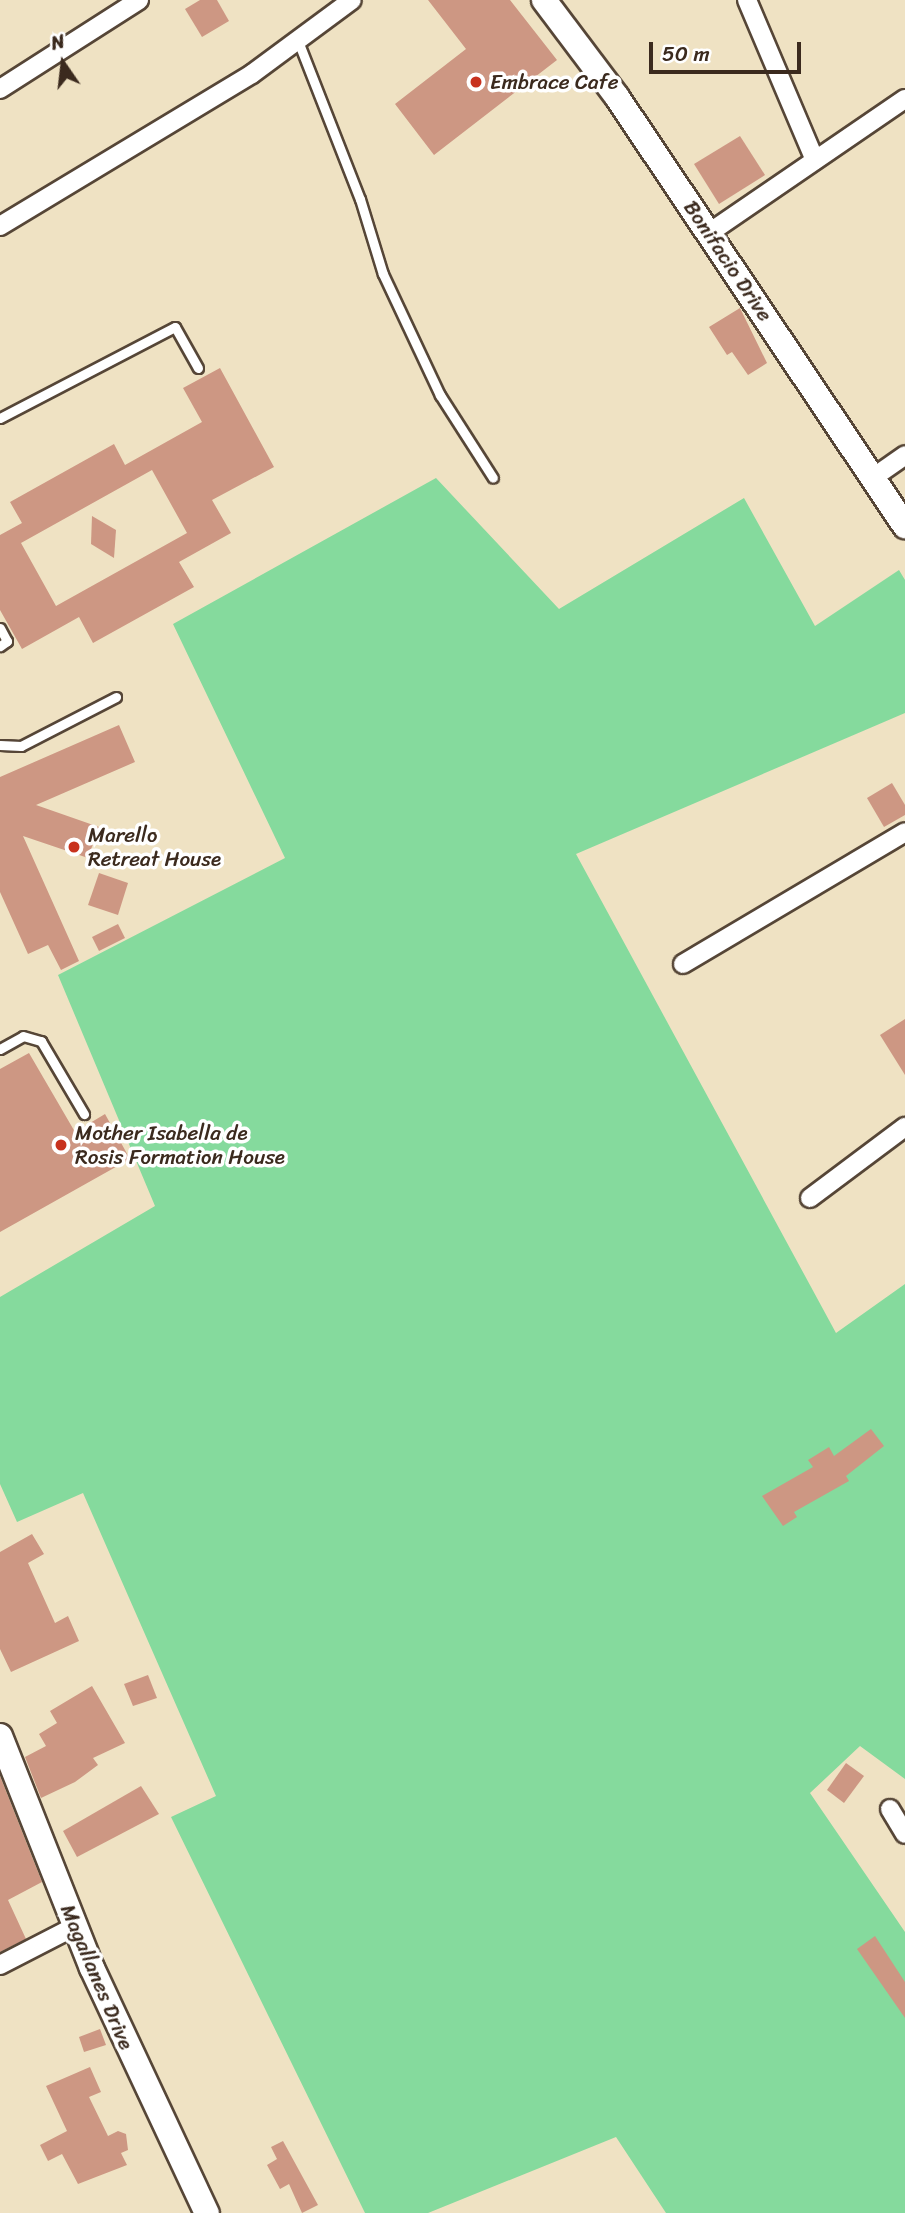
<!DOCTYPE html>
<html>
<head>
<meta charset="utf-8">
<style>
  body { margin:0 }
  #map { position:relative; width:905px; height:2213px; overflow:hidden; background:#efe2c3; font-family:Sriracha,sans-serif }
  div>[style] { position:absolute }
  .green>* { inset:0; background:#85da9d }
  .building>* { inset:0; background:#cd9783 }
  .roads { filter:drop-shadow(2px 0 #564637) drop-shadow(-2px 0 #564637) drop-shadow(0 2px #564637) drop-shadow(0 -2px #564637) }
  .lane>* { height:9px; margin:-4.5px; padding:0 4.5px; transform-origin:4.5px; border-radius:4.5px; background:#fff }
  .street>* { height:18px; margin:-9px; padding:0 9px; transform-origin:9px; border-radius:9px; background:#fff }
  .secondary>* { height:24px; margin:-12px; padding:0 12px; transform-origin:12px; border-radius:12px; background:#fff }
  .dots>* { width:19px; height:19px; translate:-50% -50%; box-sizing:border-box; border:4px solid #fff; border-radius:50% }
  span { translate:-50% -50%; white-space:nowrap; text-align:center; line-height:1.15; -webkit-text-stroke:7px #fff; paint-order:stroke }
  .poi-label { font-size:21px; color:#3b2a1e }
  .left { translate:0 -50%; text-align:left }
  .street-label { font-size:21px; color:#3b2a1e }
  .north { position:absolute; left:28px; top:28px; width:70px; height:70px; -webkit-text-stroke:5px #fff; paint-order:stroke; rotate:346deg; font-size:19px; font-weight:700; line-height:28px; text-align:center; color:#3b2a1e }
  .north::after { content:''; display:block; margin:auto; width:24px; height:32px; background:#3b2a1e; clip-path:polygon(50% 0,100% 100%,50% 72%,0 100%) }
  .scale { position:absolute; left:649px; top:42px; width:152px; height:32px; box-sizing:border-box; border:4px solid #3b2a1e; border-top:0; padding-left:9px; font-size:21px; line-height:24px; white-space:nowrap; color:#3b2a1e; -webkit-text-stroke:5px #fff; paint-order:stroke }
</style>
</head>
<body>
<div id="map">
  <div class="green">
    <i style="clip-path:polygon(436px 478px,559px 609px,744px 498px,815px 626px,899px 570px,905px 580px,905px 713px,576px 854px,836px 1333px,905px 1284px,905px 1779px,860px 1746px,810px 1793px,905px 1932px,905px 2213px,666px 2213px,616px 2137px,428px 2213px,365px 2213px,171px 1817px,216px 1796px,83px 1493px,17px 1522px,0 1484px,0 1297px,155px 1206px,58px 975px,285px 858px,173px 624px)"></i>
  </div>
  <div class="building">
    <i style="clip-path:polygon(200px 0,217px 0,229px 21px,202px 37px,185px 9px)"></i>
    <i style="clip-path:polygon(428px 0,510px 0,557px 60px,434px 155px,395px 104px,466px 49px)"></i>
    <i style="clip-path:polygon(740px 136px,765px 175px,719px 204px,694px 164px)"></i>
    <i style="clip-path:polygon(740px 308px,767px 363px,748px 375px,732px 352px,727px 355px,709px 327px)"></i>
    <i style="clip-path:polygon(evenodd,220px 368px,274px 467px,212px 500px,231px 533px,179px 562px,194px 587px,93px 643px,79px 617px,22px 649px,0 610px,0 535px,22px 523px,10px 502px,114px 444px,125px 465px,202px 422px,183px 388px,220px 368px,152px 470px,187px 533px,56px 606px,21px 543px,152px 470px)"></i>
    <i style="clip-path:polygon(92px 516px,116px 530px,114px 558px,91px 544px)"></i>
    <i style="clip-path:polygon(119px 725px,135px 762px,36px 805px,99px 827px,88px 858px,23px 836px,79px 961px,61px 970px,48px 945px,28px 954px,0 892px,0 777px)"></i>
    <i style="clip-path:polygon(892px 783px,905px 805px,905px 815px,884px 827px,867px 798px)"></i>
    <i style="clip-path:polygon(99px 873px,128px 883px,118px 915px,88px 905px)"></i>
    <i style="clip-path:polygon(118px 924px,125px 938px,99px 951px,92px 937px)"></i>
    <i style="clip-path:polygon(905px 1019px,905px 1075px,880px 1035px)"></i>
    <i style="clip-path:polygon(29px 1053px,75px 1132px,105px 1114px,130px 1159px,0 1232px,0 1069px)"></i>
    <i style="clip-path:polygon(871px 1429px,884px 1446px,846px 1476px,849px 1481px,794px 1512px,797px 1517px,783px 1526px,762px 1496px,813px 1467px,808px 1460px,829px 1447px,834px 1456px)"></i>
    <i style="clip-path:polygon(32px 1534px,44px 1554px,28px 1563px,55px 1623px,68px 1616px,79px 1641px,11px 1672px,0 1649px,0 1552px)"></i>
    <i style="clip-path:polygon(148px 1675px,157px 1698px,133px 1706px,124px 1684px)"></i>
    <i style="clip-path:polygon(92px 1686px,125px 1743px,93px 1758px,98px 1765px,75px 1782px,41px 1798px,25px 1757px,46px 1746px,39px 1734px,57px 1723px,50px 1711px)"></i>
    <i style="clip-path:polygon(846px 1763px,864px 1776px,844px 1803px,827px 1790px)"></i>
    <i style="clip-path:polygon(0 1776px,42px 1882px,8px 1900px,26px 1939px,0 1952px)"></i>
    <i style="clip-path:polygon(141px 1786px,159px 1814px,77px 1857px,63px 1831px)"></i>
    <i style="clip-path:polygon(875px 1936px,905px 1982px,905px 2018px,857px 1949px)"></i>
    <i style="clip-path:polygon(100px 2029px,106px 2045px,84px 2052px,79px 2037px)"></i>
    <i style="clip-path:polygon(90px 2067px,101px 2092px,89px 2097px,108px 2136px,118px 2131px,126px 2134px,128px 2150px,121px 2153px,127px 2165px,78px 2184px,62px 2154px,48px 2161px,40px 2145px,67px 2131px,46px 2086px)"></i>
    <i style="clip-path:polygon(283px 2141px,318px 2205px,302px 2213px,289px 2184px,280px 2189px,267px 2165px,277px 2159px,271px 2147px)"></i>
  </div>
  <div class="roads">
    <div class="lane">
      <i style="left:298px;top:41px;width:170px;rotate:68.6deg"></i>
      <i style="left:360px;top:199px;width:78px;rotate:73deg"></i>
      <i style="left:383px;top:274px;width:134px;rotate:64.8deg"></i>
      <i style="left:440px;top:395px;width:98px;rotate:57.4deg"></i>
      <i style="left:0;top:418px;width:197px;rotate:-27.5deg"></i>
      <i style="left:175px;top:327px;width:47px;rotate:60.7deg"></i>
      <i style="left:0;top:628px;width:15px;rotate:62deg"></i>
      <i style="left:7px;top:641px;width:9px;rotate:144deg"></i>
      <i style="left:0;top:745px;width:21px;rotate:3deg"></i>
      <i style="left:21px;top:746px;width:107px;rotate:-27.3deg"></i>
      <i style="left:0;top:1049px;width:26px;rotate:-29deg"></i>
      <i style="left:23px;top:1036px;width:19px;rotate:16deg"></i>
      <i style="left:41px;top:1041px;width:85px;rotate:59.5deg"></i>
    </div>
    <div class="street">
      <i style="left:747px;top:0;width:174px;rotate:67deg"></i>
      <i style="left:0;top:89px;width:165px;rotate:-32.6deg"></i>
      <i style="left:0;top:226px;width:294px;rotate:-31.1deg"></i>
      <i style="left:252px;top:74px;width:124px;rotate:-36.5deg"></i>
      <i style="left:709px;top:233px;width:237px;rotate:-34.4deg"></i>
      <i style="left:874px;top:477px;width:38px;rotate:-35deg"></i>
      <i style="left:683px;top:964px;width:258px;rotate:-30.7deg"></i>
      <i style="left:810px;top:1198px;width:119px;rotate:-36.8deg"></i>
      <i style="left:890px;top:1809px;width:29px;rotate:59deg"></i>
      <i style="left:0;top:1965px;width:83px;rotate:-27.2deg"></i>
    </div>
    <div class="secondary">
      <i style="left:544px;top:0;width:121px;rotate:53deg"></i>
      <i style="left:617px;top:97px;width:517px;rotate:56.13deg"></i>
      <i style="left:0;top:1736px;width:250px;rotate:68.4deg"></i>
      <i style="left:92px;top:1968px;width:271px;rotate:64.9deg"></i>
    </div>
  </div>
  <div class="dots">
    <i style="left:476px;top:82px;background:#c8321e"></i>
    <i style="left:74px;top:847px;background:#c8321e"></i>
    <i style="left:61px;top:1145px;background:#c8321e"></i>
  </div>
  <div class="poi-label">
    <span class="left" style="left:490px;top:82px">Embrace Cafe</span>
    <span class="left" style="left:88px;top:847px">Marello<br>Retreat House</span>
    <span class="left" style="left:75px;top:1145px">Mother Isabella de<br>Rosis Formation House</span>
  </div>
  <div class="street-label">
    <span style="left:728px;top:261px;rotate:56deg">Bonifacio Drive</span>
    <span style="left:97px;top:1977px;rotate:67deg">Magallanes Drive</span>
  </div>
  <div class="north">N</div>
  <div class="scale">50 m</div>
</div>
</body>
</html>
